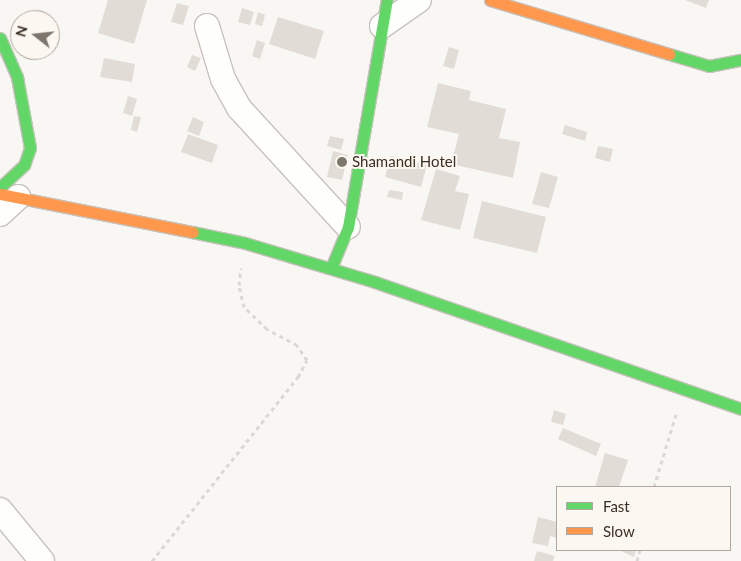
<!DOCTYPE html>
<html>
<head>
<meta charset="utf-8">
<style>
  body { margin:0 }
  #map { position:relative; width:741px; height:561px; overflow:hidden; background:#f9f7f4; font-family:Lato,sans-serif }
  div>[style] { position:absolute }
  .building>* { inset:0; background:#e1dcd5 }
  .path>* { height:3px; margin-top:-1.5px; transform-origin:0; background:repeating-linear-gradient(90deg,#dad7d6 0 4px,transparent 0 8px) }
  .roads { filter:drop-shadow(1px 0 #c8c2bc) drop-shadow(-1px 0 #c8c2bc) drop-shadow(0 1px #c8c2bc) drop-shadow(0 -1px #c8c2bc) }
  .street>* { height:24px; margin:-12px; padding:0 12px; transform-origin:12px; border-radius:12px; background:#fefefd }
  .fast>* { height:11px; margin:-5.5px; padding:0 5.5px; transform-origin:5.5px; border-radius:5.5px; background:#63d668 }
  .slow>* { height:11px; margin:-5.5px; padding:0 5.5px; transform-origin:5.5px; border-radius:5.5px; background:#ff974d }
  .dots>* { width:14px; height:14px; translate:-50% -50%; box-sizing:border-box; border:2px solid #fcf7f1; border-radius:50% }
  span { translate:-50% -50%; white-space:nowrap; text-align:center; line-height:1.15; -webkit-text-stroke:4px #fcf7f1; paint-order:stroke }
  .poi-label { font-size:15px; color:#3a3024 }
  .left { translate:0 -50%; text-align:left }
  .legend { position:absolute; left:556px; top:486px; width:175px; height:65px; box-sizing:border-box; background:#fcf7f1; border:1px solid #aea79f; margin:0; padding:6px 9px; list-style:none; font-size:15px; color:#3a3024 }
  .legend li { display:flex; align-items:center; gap:10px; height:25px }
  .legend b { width:25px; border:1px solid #aea79f }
  .north { position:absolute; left:10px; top:10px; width:50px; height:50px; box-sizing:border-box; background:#fcf7f1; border:1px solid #aea79f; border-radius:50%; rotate:286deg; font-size:14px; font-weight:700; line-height:20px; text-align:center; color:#3a3024 }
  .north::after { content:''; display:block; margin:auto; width:18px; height:22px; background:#7d766d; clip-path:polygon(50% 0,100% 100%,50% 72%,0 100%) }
</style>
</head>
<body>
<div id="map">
  <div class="building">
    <i style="clip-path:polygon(108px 0,147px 0,134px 44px,98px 33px)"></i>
    <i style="clip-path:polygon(685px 0,709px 0,706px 8px)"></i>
    <i style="clip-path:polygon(177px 3px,189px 6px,183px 25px,171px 22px)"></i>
    <i style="clip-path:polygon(242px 8px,254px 12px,250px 25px,238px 22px)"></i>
    <i style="clip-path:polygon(258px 12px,265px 15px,262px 26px,255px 24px)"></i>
    <i style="clip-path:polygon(278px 17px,324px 31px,315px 59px,269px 44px)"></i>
    <i style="clip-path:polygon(257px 40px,265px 43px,260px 59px,252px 56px)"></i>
    <i style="clip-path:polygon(449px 47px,459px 50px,454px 69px,443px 66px)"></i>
    <i style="clip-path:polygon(192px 55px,201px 58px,195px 71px,187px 67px)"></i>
    <i style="clip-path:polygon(104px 58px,135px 64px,132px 82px,100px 77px)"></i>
    <i style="clip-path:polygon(438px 83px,471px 91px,469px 100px,506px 109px,499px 138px,520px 142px,513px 178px,451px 164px,459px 134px,427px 127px)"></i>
    <i style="clip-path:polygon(128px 96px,137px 99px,132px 116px,123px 113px)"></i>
    <i style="clip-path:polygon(134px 116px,141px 117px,137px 132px,131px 130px)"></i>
    <i style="clip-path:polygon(193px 117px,204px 122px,199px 136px,187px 131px)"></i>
    <i style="clip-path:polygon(565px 125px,587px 132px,585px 141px,562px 134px)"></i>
    <i style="clip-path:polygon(188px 134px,218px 145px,212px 163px,181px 152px)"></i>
    <i style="clip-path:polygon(330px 136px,344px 139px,341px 150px,327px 146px)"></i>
    <i style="clip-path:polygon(598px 146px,613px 149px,610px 162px,595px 158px)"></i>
    <i style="clip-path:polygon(333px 151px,348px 155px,342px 180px,327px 177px)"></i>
    <i style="clip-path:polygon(391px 156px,427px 165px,421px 187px,385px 177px)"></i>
    <i style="clip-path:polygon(436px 169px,460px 176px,455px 191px,469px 194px,460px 230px,421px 220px)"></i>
    <i style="clip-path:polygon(541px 172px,558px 177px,549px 208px,532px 204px)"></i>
    <i style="clip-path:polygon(389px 190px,403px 192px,402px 200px,387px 197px)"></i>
    <i style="clip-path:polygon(482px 201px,546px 217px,537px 253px,473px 238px)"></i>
    <i style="clip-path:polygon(554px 410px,566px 414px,563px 425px,551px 422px)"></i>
    <i style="clip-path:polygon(563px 428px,601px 444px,596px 456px,558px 439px)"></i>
    <i style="clip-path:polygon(605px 453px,628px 460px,619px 487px,595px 487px)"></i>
    <i style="clip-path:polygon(538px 517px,557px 522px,557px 538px,550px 536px,548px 546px,532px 543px)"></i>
    <i style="clip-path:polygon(619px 550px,636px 550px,634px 557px)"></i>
    <i style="clip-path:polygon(537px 551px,555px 556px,553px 561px,534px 561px)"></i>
  </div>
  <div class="path">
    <i style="left:654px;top:487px;width:79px;rotate:-73.2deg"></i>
    <i style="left:152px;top:561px;width:235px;rotate:-51.6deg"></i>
    <i style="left:298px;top:377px;width:19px;rotate:-62deg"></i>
    <i style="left:307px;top:360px;width:18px;rotate:-124deg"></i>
    <i style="left:297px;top:345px;width:34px;rotate:-152deg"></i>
    <i style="left:267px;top:329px;width:32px;rotate:-136deg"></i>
    <i style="left:244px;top:307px;width:23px;rotate:-103deg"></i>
    <i style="left:239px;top:285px;width:17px;rotate:-83deg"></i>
    <i style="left:637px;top:561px;width:11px;rotate:-75deg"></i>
  </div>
  <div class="roads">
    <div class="street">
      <i style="left:207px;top:26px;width:55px;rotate:73.2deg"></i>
      <i style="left:223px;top:79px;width:33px;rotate:61deg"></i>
      <i style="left:239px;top:108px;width:161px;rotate:47.5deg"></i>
      <i style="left:382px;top:26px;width:45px;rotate:-35.1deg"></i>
      <i style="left:0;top:214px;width:25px;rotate:-43deg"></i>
      <i style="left:0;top:510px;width:66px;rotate:50.5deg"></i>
    </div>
    <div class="fast">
      <i style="left:0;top:38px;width:43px;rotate:66.4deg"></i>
      <i style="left:17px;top:77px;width:72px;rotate:79.6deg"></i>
      <i style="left:30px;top:148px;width:18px;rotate:109deg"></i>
      <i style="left:24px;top:165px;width:33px;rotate:137deg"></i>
      <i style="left:669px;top:54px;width:42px;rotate:16.7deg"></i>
      <i style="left:709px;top:66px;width:33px;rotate:-11deg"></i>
      <i style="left:192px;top:232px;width:54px;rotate:11.7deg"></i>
      <i style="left:245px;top:243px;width:136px;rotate:16.7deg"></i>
      <i style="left:375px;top:282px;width:387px;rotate:19.1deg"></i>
      <i style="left:331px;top:268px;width:44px;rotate:-67.5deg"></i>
      <i style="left:348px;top:227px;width:230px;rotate:-80.3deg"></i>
    </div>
    <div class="slow">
      <i style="left:490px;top:0;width:187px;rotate:16.8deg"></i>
      <i style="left:0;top:194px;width:196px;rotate:11.2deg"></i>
    </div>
  </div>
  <div class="dots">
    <i style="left:342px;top:162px;background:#7d766d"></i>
  </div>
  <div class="poi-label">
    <span class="left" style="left:352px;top:162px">Shamandi Hotel</span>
  </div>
  <ul class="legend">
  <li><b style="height:6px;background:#63d668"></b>Fast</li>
  <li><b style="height:6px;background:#ff974d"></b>Slow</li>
  </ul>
  <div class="north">N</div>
</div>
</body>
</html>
